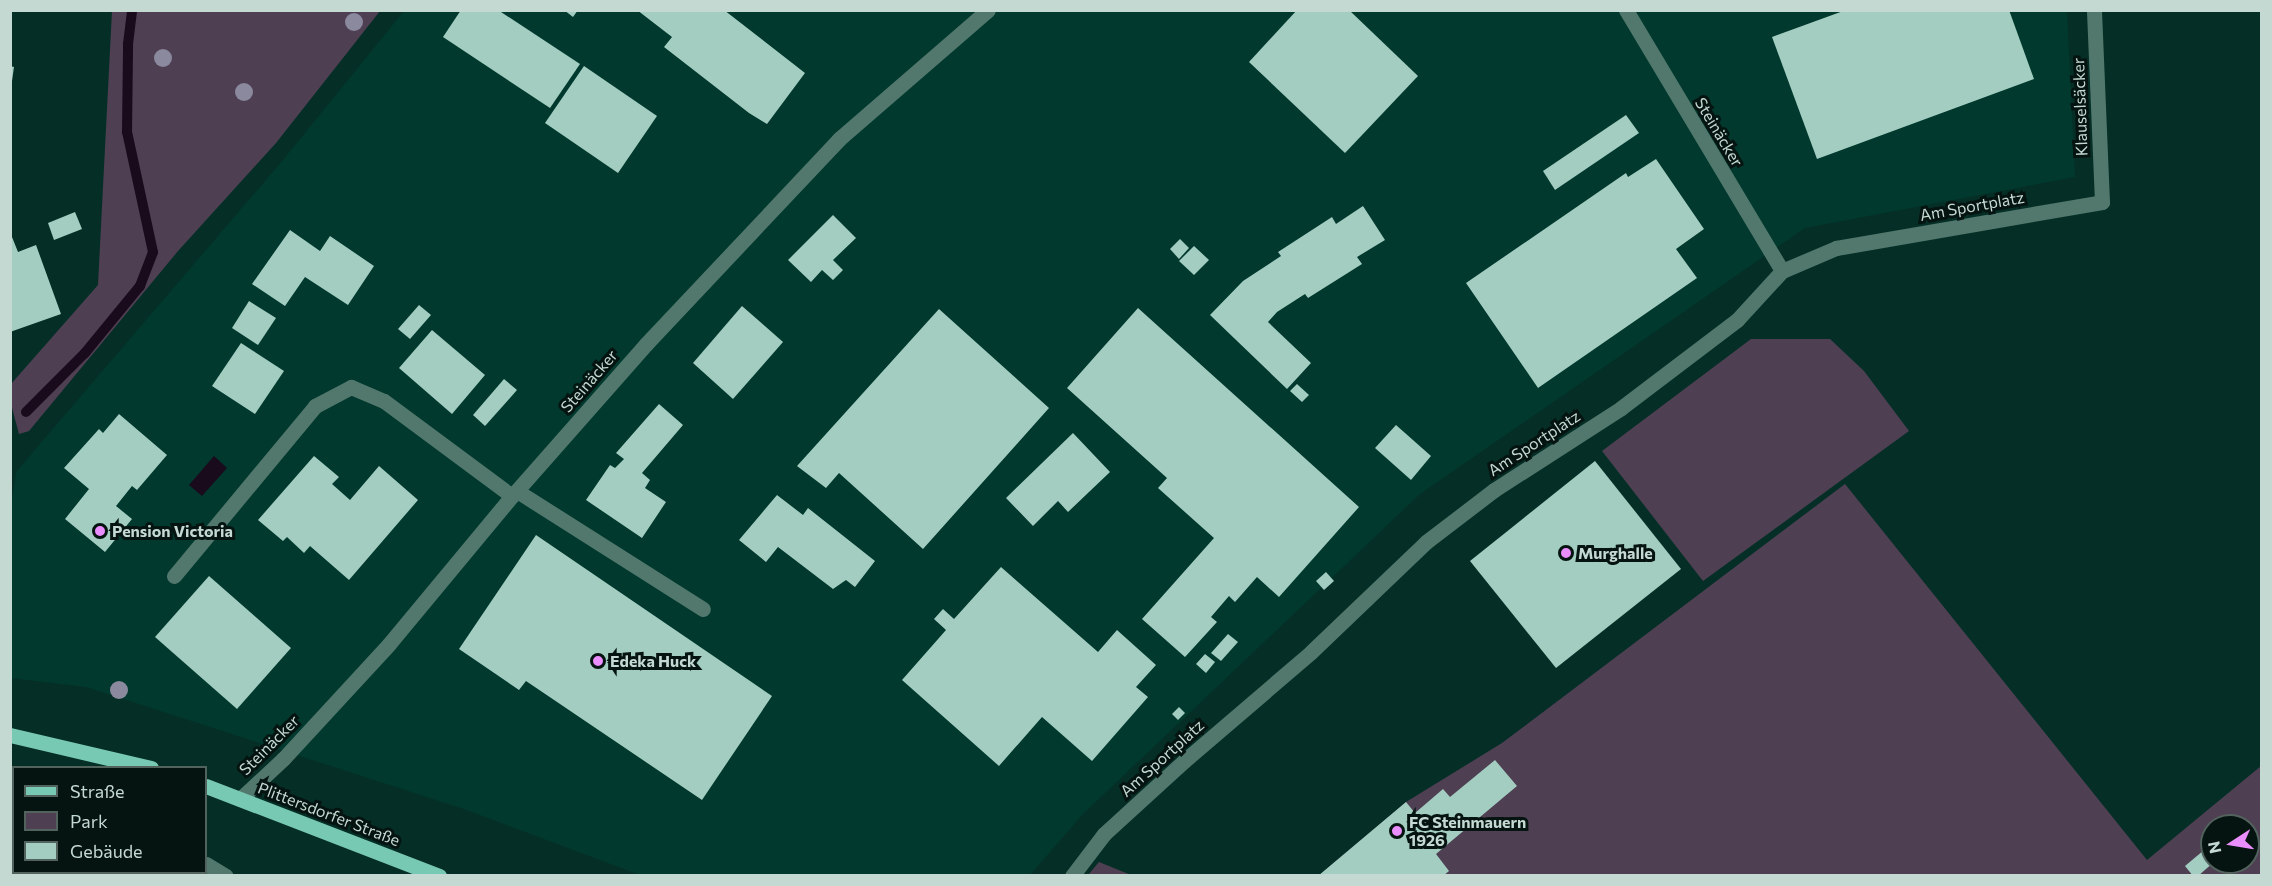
<!DOCTYPE html>
<html>
<head>
<meta charset="utf-8">
<style>
  body { margin:0 }
  #map { position:relative; width:2272px; height:886px; overflow:hidden; background:#052f26; font-family:Commissioner,sans-serif }
  div>[style] { position:absolute }
  .built>* { inset:0; background:#01392e }
  .green>* { inset:0; background:#4f3f53 }
  .water>* { inset:0; background:#190a1c }
  .stream>* { height:10px; margin:-5px; padding:0 5px; transform-origin:5px; border-radius:5px; background:#190a1c }
  .building>* { inset:0; background:#a3cdc0 }
  .minor>* { height:15px; margin:-7.5px; padding:0 7.5px; transform-origin:7.5px; border-radius:7.5px; background:#52786d }
  .major>* { height:15px; margin:-7.5px; padding:0 7.5px; transform-origin:7.5px; border-radius:7.5px; background:#78c9b4 }
  .trees>* { width:18px; height:18px; margin:-9px; border-radius:50%; background:#8a899d }
  .dots>* { width:16px; height:16px; translate:-50% -50%; box-sizing:border-box; border:3px solid #051410; border-radius:50% }
  span { translate:-50% -50%; white-space:nowrap; text-align:center; line-height:1.15; -webkit-text-stroke:6px #051410; paint-order:stroke }
  .street-label { font-size:16px; color:#c5d9d3 }
  .poi-label { font-size:16px; color:#c5d9d3; font-weight:700 }
  .left { translate:0 -50%; text-align:left }
  .frame { position:absolute; inset:0; border:12px solid #c5d9d3; pointer-events:none }
  .legend { position:absolute; left:12px; top:766px; width:195px; height:108px; box-sizing:border-box; background:#051410; border:2px solid #52635e; margin:0; padding:8px 10px; list-style:none; font-size:18px; color:#c5d9d3 }
  .legend li { display:flex; align-items:center; gap:12px; height:30px }
  .legend b { width:30px; border:2px solid #52635e }
  .north { position:absolute; left:2200px; top:814px; width:60px; height:60px; box-sizing:border-box; background:#051410; border:2px solid #52635e; border-radius:50%; rotate:258deg; font-size:16px; font-weight:700; line-height:24px; text-align:center; color:#c5d9d3 }
  .north::after { content:''; display:block; margin:auto; width:21px; height:27px; background:#ea8dfd; clip-path:polygon(50% 0,100% 100%,50% 72%,0 100%) }
</style>
</head>
<body>
<div id="map">
  <div class="built">
    <i style="clip-path:polygon(404px 11px,2067px 11px,2075px 177px,1805px 228px,1420px 494px,1083px 814px,1030px 875px,640px 875px,464px 809px,86px 687px,11px 678px,10px 514px,16px 472px,283px 160px)"></i>
    <i style="clip-path:polygon(128px 873px,181px 873px,187px 875px,129px 875px)"></i>
  </div>
  <div class="green">
    <i style="clip-path:polygon(112px 11px,380px 11px,276px 143px,178px 251px,29px 431px,19px 434px,11px 404px,11px 384px,98px 285px)"></i>
    <i style="clip-path:polygon(1751px 339px,1830px 339px,1864px 371px,1909px 431px,1703px 581px,1602px 451px)"></i>
    <i style="clip-path:polygon(evenodd,1845px 484px,2147px 860px,2261px 766px,2261px 875px,1318px 876px,1406px 802px,1502px 743px,1845px 484px,2212px 826px,2248px 826px,2248px 862px,2212px 862px,2212px 826px)"></i>
    <i style="clip-path:polygon(1099px 862px,1131px 875px,1088px 875px)"></i>
  </div>
  <div class="water">
    <i style="clip-path:polygon(214px 456px,227px 468px,202px 496px,189px 485px)"></i>
  </div>
  <div class="stream">
    <i style="left:26px;top:412px;width:83px;rotate:-45deg"></i>
    <i style="left:85px;top:353px;width:87px;rotate:-50.6deg"></i>
    <i style="left:140px;top:286px;width:36px;rotate:-69deg"></i>
    <i style="left:153px;top:252px;width:123px;rotate:-102.2deg"></i>
    <i style="left:127px;top:132px;width:88px;rotate:-89.3deg"></i>
    <i style="left:128px;top:44px;width:34px;rotate:-83deg"></i>
  </div>
  <div class="building">
    <i style="clip-path:polygon(461px 10px,498px 10px,580px 64px,550px 108px,443px 37px)"></i>
    <i style="clip-path:polygon(564px 10px,578px 10px,573px 17px)"></i>
    <i style="clip-path:polygon(637px 10px,724px 10px,805px 73px,767px 124px,749px 113px,664px 47px,672px 37px)"></i>
    <i style="clip-path:polygon(1297px 10px,1349px 10px,1418px 76px,1345px 153px,1249px 62px)"></i>
    <i style="clip-path:polygon(1846px 10px,2009px 10px,2034px 79px,1817px 159px,1772px 37px)"></i>
    <i style="clip-path:polygon(10px 66px,14px 67px,12px 81px,10px 80px)"></i>
    <i style="clip-path:polygon(584px 66px,657px 116px,618px 173px,545px 123px)"></i>
    <i style="clip-path:polygon(1626px 115px,1639px 133px,1555px 190px,1543px 171px)"></i>
    <i style="clip-path:polygon(1656px 159px,1704px 229px,1676px 249px,1697px 278px,1538px 388px,1466px 283px,1626px 173px,1628px 177px)"></i>
    <i style="clip-path:polygon(1363px 206px,1385px 240px,1357px 257px,1362px 264px,1308px 298px,1305px 294px,1277px 312px,1268px 322px,1311px 363px,1287px 389px,1210px 315px,1243px 281px,1281px 256px,1278px 252px,1332px 217px,1336px 224px)"></i>
    <i style="clip-path:polygon(75px 212px,82px 229px,54px 240px,48px 223px)"></i>
    <i style="clip-path:polygon(833px 215px,856px 238px,833px 260px,843px 270px,833px 280px,822px 270px,811px 282px,788px 260px)"></i>
    <i style="clip-path:polygon(290px 230px,320px 251px,330px 236px,374px 266px,348px 305px,305px 277px,285px 306px,252px 284px)"></i>
    <i style="clip-path:polygon(10px 232px,18px 252px,36px 245px,61px 314px,10px 332px)"></i>
    <i style="clip-path:polygon(1180px 239px,1189px 248px,1179px 259px,1170px 249px)"></i>
    <i style="clip-path:polygon(1194px 246px,1209px 260px,1194px 275px,1179px 261px)"></i>
    <i style="clip-path:polygon(249px 301px,276px 318px,258px 345px,232px 328px)"></i>
    <i style="clip-path:polygon(419px 305px,431px 315px,410px 339px,398px 329px)"></i>
    <i style="clip-path:polygon(742px 306px,783px 342px,733px 399px,693px 363px)"></i>
    <i style="clip-path:polygon(1138px 308px,1359px 507px,1279px 597px,1257px 577px,1235px 602px,1229px 596px,1211px 617px,1217px 622px,1185px 657px,1142px 619px,1214px 538px,1158px 488px,1167px 478px,1067px 388px)"></i>
    <i style="clip-path:polygon(939px 309px,1049px 408px,923px 549px,839px 473px,826px 488px,797px 466px)"></i>
    <i style="clip-path:polygon(432px 330px,485px 375px,452px 414px,399px 368px)"></i>
    <i style="clip-path:polygon(241px 343px,284px 371px,255px 414px,212px 386px)"></i>
    <i style="clip-path:polygon(504px 379px,517px 390px,485px 426px,473px 415px)"></i>
    <i style="clip-path:polygon(1297px 384px,1309px 395px,1302px 402px,1290px 391px)"></i>
    <i style="clip-path:polygon(659px 404px,683px 425px,642px 473px,650px 480px,645px 488px,666px 502px,642px 538px,586px 500px,610px 465px,615px 468px,624px 459px,616px 453px)"></i>
    <i style="clip-path:polygon(119px 414px,167px 455px,137px 490px,132px 486px,116px 506px,132px 519px,105px 552px,65px 519px,89px 489px,64px 468px,99px 429px,103px 433px)"></i>
    <i style="clip-path:polygon(1396px 425px,1431px 456px,1411px 480px,1375px 448px)"></i>
    <i style="clip-path:polygon(1073px 433px,1110px 472px,1068px 512px,1058px 501px,1033px 526px,1006px 498px)"></i>
    <i style="clip-path:polygon(314px 456px,339px 477px,332px 484px,350px 500px,379px 466px,418px 500px,349px 580px,310px 546px,304px 553px,287px 537px,283px 541px,258px 520px)"></i>
    <i style="clip-path:polygon(1595px 461px,1681px 569px,1556px 668px,1470px 561px)"></i>
    <i style="clip-path:polygon(777px 495px,803px 515px,808px 508px,875px 561px,855px 587px,846px 580px,833px 589px,778px 547px,766px 562px,739px 540px)"></i>
    <i style="clip-path:polygon(536px 535px,772px 696px,702px 800px,526px 681px,519px 690px,459px 649px)"></i>
    <i style="clip-path:polygon(1001px 567px,1098px 652px,1117px 630px,1156px 665px,1136px 687px,1148px 697px,1092px 761px,1042px 717px,999px 766px,902px 680px,946px 630px,934px 619px,943px 609px,954px 619px)"></i>
    <i style="clip-path:polygon(1326px 572px,1334px 581px,1324px 590px,1316px 581px)"></i>
    <i style="clip-path:polygon(209px 576px,291px 648px,237px 709px,155px 637px)"></i>
    <i style="clip-path:polygon(1228px 634px,1238px 642px,1221px 661px,1211px 653px)"></i>
    <i style="clip-path:polygon(1205px 654px,1215px 662px,1206px 673px,1196px 664px)"></i>
    <i style="clip-path:polygon(1179px 707px,1185px 713px,1178px 720px,1172px 714px)"></i>
    <i style="clip-path:polygon(1495px 760px,1517px 786px,1436px 854px,1449px 871px,1443px 876px,1318px 876px,1406px 802px,1415px 813px,1443px 789px,1450px 797px)"></i>
    <i style="clip-path:polygon(10px 842px,14px 842px,14px 872px,58px 872px,59px 876px,10px 876px)"></i>
    <i style="clip-path:polygon(2210px 845px,2214px 862px,2198px 876px,2193px 876px,2185px 866px)"></i>
  </div>
  <div class="minor">
    <i style="left:1626px;top:10px;width:304px;rotate:59.1deg"></i>
    <i style="left:517px;top:491px;width:220px;rotate:32.4deg"></i>
    <i style="left:174px;top:576px;width:221px;rotate:-50.3deg"></i>
    <i style="left:315px;top:406px;width:41px;rotate:-27.8deg"></i>
    <i style="left:351px;top:387px;width:36px;rotate:23deg"></i>
    <i style="left:384px;top:401px;width:159px;rotate:36.6deg"></i>
    <i style="left:10px;top:775px;width:4px"></i>
    <i style="left:240px;top:799px;width:59px;rotate:-42.9deg"></i>
    <i style="left:283px;top:759px;width:156px;rotate:-47.3deg"></i>
    <i style="left:389px;top:644px;width:192px;rotate:-50.3deg"></i>
    <i style="left:512px;top:496px;width:203px;rotate:-48.6deg"></i>
    <i style="left:646px;top:344px;width:282px;rotate:-46.7deg"></i>
    <i style="left:839px;top:139px;width:197px;rotate:-40.9deg"></i>
    <i style="left:206px;top:864px;width:23px;rotate:31deg"></i>
    <i style="left:1072px;top:876px;width:53px;rotate:-52.7deg"></i>
    <i style="left:1104px;top:834px;width:108px;rotate:-42.4deg"></i>
    <i style="left:1184px;top:761px;width:167px;rotate:-40.6deg"></i>
    <i style="left:1311px;top:652px;width:159px;rotate:-43.7deg"></i>
    <i style="left:1426px;top:542px;width:86px;rotate:-37.4deg"></i>
    <i style="left:1494px;top:490px;width:151px;rotate:-32.8deg"></i>
    <i style="left:1621px;top:408px;width:146px;rotate:-37.2deg"></i>
    <i style="left:1737px;top:320px;width:67px;rotate:-47.4deg"></i>
    <i style="left:1782px;top:271px;width:59px;rotate:-23.1deg"></i>
    <i style="left:1836px;top:248px;width:270px;rotate:-9.8deg"></i>
    <i style="left:2102px;top:202px;width:192px;rotate:-92.4deg"></i>
  </div>
  <div class="major">
    <i style="left:10px;top:735px;width:145px;rotate:13.2deg"></i>
    <i style="left:206px;top:786px;width:250px;rotate:21.1deg"></i>
  </div>
  <div class="trees">
    <i style="left:354px;top:22px"></i>
    <i style="left:163px;top:58px"></i>
    <i style="left:244px;top:92px"></i>
    <i style="left:119px;top:690px"></i>
  </div>
  <div class="dots">
    <i style="left:100px;top:531px;background:#ea8dfd"></i>
    <i style="left:1566px;top:553px;background:#ea8dfd"></i>
    <i style="left:598px;top:661px;background:#ea8dfd"></i>
    <i style="left:1397px;top:831px;background:#ea8dfd"></i>
  </div>
  <div class="street-label">
    <span style="left:2080px;top:107px;rotate:-92deg">Klauselsäcker</span>
    <span style="left:1719px;top:132px;rotate:59deg">Steinäcker</span>
    <span style="left:1972px;top:206px;rotate:-10deg">Am Sportplatz</span>
    <span style="left:589px;top:381px;rotate:-49deg">Steinäcker</span>
    <span style="left:1534px;top:443px;rotate:-33deg">Am Sportplatz</span>
    <span style="left:269px;top:745px;rotate:-45deg">Steinäcker</span>
    <span style="left:1162px;top:758px;rotate:-42deg">Am Sportplatz</span>
    <span style="left:329px;top:814px;rotate:21deg">Plittersdorfer Straße</span>
  </div>
  <div class="poi-label">
    <span class="left" style="left:112px;top:531px">Pension Victoria</span>
    <span class="left" style="left:1578px;top:553px">Murghalle</span>
    <span class="left" style="left:610px;top:661px">Edeka Huck</span>
    <span class="left" style="left:1409px;top:831px">FC Steinmauern<br>1926</span>
  </div>
  <div class="frame"></div>
  <ul class="legend">
  <li><b style="height:8px;background:#78c9b4"></b>Straße</li>
  <li><b style="height:16px;background:#4f3f53"></b>Park</li>
  <li><b style="height:16px;background:#a3cdc0"></b>Gebäude</li>
  </ul>
  <div class="north">N</div>
</div>
</body>
</html>
